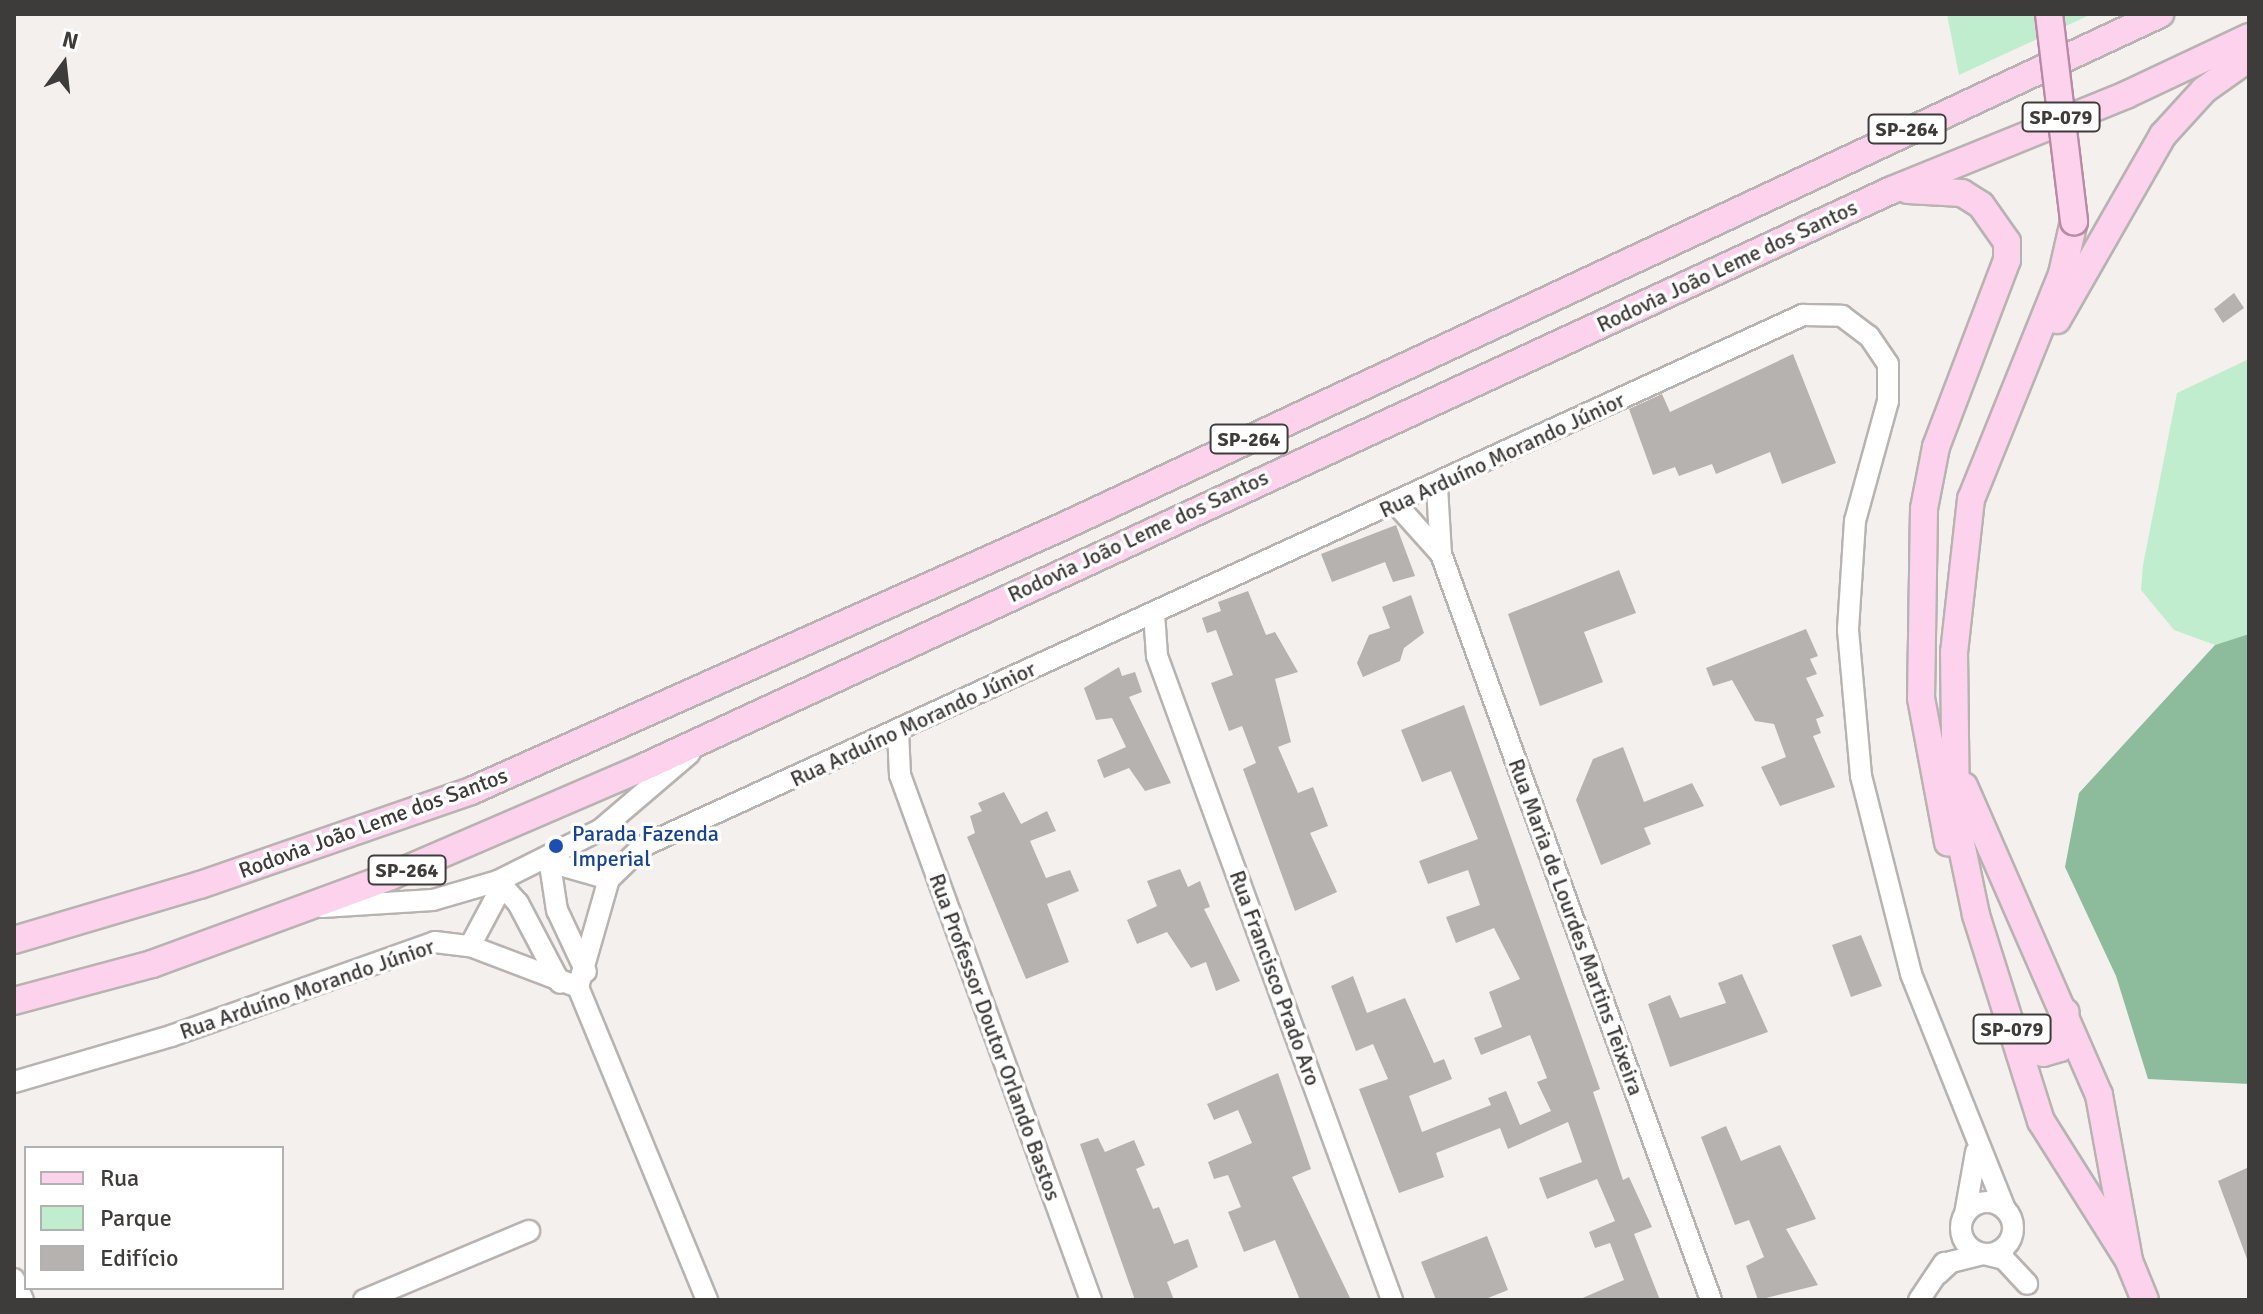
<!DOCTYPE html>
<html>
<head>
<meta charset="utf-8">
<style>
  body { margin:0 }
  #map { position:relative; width:2263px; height:1314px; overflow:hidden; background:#f4f0ee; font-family:Signika,sans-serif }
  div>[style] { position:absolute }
  .green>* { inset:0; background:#c0edce }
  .forest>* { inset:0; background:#8cbc9c }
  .building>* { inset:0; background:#b6b2af }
  .roads { filter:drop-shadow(2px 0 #b7b3b0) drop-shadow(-2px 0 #b7b3b0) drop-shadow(0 2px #b7b3b0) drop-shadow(0 -2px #b7b3b0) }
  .minor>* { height:20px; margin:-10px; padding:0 10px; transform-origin:10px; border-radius:10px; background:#fff }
  .minor>.ring { margin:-10px; padding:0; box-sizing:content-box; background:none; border:20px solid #fff; border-radius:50% }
  .major>* { height:26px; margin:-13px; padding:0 13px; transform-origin:13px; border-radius:13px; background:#fdd2ec }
  .bridges { filter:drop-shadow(2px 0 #b98aa6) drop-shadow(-2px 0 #b98aa6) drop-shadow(0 2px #b98aa6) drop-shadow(0 -2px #b98aa6) }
  .major-bridge>* { height:26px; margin:-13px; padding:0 13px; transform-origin:13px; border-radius:13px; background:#fdd2ec }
  .dots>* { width:22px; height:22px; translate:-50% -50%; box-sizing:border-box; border:4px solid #fff; border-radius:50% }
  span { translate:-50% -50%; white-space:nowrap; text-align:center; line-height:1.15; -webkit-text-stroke:7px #fff; paint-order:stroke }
  .shield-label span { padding:2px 6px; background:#fff; border:2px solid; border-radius:6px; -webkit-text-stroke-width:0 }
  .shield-label { font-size:20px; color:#3e3c3b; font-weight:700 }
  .street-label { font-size:22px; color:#3e3c3b }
  .transit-label { font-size:22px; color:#164399 }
  .left { translate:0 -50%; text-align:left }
  .frame { position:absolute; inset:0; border:16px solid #3e3c3b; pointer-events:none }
  .legend { position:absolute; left:24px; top:1146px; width:260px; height:144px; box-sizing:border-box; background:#fff; border:2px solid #b2b1b1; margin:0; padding:10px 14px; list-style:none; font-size:24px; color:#3e3c3b }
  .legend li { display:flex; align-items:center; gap:16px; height:40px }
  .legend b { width:40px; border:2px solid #b2b1b1 }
  .north { position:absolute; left:24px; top:24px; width:80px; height:80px; -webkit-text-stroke:6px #fff; paint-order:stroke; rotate:15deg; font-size:22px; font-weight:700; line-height:32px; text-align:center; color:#3e3c3b }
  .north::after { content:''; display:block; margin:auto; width:28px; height:36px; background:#3e3c3b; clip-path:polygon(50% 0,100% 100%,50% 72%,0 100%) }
</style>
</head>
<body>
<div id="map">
  <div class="green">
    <i style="clip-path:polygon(1947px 14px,2092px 14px,1959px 75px)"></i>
    <i style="clip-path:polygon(2249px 359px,2249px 634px,2215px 645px,2174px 630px,2141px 590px,2143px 565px,2177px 393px)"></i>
  </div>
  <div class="forest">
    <i style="clip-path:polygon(2249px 634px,2249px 1084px,2148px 1079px,2116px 976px,2065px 867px,2079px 793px,2215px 645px)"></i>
  </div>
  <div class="building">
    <i style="clip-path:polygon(2234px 293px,2244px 308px,2223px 323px,2214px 309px)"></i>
    <i style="clip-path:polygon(1793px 354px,1836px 463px,1782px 484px,1770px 452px,1716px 474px,1712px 464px,1679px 476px,1675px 467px,1653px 475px,1629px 409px,1662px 394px,1670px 412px)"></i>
    <i style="clip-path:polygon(1396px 525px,1415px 576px,1393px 582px,1385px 562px,1332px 582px,1321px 554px)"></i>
    <i style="clip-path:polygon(1619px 570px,1636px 613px,1584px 632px,1603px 682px,1540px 706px,1508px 614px)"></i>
    <i style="clip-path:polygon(1248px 591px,1266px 635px,1275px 632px,1298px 672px,1275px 679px,1291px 742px,1278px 747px,1298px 793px,1313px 787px,1328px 826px,1310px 833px,1337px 892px,1295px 911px,1243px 769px,1256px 763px,1242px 726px,1229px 731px,1211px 683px,1233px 675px,1216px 630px,1207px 633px,1202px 618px,1221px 611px,1218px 602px)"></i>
    <i style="clip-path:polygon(1411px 595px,1424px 633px,1404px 648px,1400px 661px,1363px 677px,1357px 663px,1369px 635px,1390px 628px,1382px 607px)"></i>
    <i style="clip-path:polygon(1806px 629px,1818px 656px,1810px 659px,1817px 674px,1806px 678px,1824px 716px,1816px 719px,1821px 733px,1813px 736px,1835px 787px,1780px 806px,1761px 767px,1786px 757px,1774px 724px,1755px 721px,1732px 680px,1713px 686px,1706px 668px)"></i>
    <i style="clip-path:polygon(1119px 667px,1122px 676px,1135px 672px,1142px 692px,1129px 697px,1171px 783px,1145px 791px,1129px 768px,1104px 778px,1097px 760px,1126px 747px,1112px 718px,1096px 720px,1084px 688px)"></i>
    <i style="clip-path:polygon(1464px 705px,1600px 1089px,1593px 1092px,1623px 1180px,1629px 1177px,1652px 1227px,1634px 1234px,1660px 1300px,1578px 1300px,1624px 1280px,1610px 1243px,1595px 1248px,1589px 1232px,1615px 1221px,1597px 1179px,1547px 1199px,1539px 1178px,1582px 1162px,1568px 1122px,1508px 1149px,1500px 1128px,1436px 1153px,1444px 1177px,1399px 1193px,1359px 1089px,1388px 1079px,1373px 1044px,1356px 1051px,1331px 986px,1353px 976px,1367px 1013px,1405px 998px,1434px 1063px,1444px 1059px,1452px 1079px,1409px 1096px,1422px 1132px,1491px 1105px,1488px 1098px,1506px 1091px,1520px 1125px,1551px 1111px,1537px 1082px,1547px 1078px,1530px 1035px,1481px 1055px,1474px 1038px,1502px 1027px,1489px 992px,1520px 979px,1494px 928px,1456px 943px,1446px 917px,1480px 905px,1468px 870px,1428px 884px,1419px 861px,1478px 839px,1451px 771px,1422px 782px,1401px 730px)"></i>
    <i style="clip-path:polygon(1623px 747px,1644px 802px,1692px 783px,1704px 806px,1644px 828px,1651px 844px,1601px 865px,1576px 800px,1593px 759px)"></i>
    <i style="clip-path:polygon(1004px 792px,1021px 824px,1047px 811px,1056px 831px,1030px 841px,1046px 878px,1070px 870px,1079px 891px,1047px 904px,1069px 962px,1026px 979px,967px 837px,975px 833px,970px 816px,982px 811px,978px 803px)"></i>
    <i style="clip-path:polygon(1180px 869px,1188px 887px,1200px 881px,1210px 907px,1204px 909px,1240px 981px,1216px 991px,1206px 962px,1191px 968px,1167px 932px,1137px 944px,1127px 920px,1157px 906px,1147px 881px)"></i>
    <i style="clip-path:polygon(1861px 935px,1882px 986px,1851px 997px,1832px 945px)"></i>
    <i style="clip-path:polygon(1742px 974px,1768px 1032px,1670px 1067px,1648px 1004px,1670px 995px,1680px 1018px,1726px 1003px,1718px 983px)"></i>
    <i style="clip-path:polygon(1278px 1073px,1311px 1169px,1292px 1177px,1351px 1300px,1300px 1300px,1275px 1240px,1244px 1252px,1228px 1212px,1241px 1207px,1228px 1175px,1214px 1179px,1208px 1162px,1252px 1143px,1238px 1110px,1214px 1120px,1207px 1104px)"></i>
    <i style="clip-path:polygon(1726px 1126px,1741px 1161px,1780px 1145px,1816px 1219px,1786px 1229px,1818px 1285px,1758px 1300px,1746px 1266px,1764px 1257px,1749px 1220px,1735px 1225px,1701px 1137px)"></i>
    <i style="clip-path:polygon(1098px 1138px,1105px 1152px,1134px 1140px,1145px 1165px,1136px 1169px,1153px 1209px,1159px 1207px,1174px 1244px,1188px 1239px,1198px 1267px,1167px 1282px,1174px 1300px,1135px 1300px,1080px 1144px)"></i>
    <i style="clip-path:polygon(2249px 1167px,2249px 1259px,2247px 1259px,2218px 1181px)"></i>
    <i style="clip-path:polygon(1487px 1236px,1508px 1290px,1483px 1300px,1436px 1300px,1421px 1262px)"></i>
  </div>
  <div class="roads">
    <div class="minor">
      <i style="left:1437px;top:487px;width:67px;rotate:86.6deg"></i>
      <i style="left:1441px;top:554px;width:793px;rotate:70.1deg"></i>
      <i style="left:1397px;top:505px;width:66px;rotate:48.1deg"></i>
      <i style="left:1154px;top:613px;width:43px;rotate:86deg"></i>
      <i style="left:1157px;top:656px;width:686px;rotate:69.95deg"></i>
      <i style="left:898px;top:731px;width:44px;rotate:87.4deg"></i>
      <i style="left:900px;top:775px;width:559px;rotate:70.01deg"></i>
      <i style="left:549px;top:858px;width:53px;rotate:81.3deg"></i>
      <i style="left:557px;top:910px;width:68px;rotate:64.9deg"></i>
      <i style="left:549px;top:862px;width:62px;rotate:15.8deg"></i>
      <i style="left:498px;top:881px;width:30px;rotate:48deg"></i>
      <i style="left:518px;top:903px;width:90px;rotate:62.3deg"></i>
      <i style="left:322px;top:907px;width:111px;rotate:-3.6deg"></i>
      <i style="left:433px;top:900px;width:68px;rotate:-16.3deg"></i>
      <i style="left:498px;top:881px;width:114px;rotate:-26.6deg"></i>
      <i style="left:600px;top:830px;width:118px;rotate:-40.5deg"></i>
      <i style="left:470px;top:946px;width:68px;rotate:-61.9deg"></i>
      <i style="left:578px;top:987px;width:339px;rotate:67.6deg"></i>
      <i style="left:14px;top:1082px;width:164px;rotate:-16.3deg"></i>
      <i style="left:171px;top:1036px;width:280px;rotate:-19.6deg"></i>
      <i style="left:435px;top:942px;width:35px;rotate:7deg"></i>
      <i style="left:470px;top:946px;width:116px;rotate:20.8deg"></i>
      <i style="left:578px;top:987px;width:112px;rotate:-74deg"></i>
      <i style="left:609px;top:879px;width:47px;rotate:-44.1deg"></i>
      <i style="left:643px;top:846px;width:1276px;rotate:-24.6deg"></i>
      <i style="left:1803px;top:315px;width:39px;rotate:1deg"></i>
      <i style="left:1842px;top:316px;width:34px;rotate:37deg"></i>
      <i style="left:1869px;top:336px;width:34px;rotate:56deg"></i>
      <i style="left:1888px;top:364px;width:37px;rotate:90deg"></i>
      <i style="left:1888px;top:401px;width:124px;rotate:105.4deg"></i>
      <i style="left:1855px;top:521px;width:109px;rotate:93.7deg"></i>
      <i style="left:1848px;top:630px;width:147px;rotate:84.9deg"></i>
      <i style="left:1861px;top:776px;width:204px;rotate:75.8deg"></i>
      <i style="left:1911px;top:974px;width:253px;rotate:68.2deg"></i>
      <i class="ring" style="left:1961px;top:1202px;width:32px;height:32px"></i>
      <i style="left:1965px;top:1214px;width:63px;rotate:-79.9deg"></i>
      <i style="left:1938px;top:1274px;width:18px;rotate:-43deg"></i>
      <i style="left:1951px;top:1262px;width:34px;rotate:-14deg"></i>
      <i style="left:1984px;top:1254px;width:21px;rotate:14deg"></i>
      <i style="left:2004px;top:1259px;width:34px;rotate:47deg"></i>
      <i style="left:14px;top:1279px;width:23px;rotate:67deg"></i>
      <i style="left:364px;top:1300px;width:179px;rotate:-22.7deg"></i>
      <i style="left:1919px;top:1300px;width:45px;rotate:-56deg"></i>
    </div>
    <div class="major">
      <i style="left:1908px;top:190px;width:54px;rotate:3.2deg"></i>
      <i style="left:1962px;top:193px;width:22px;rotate:32deg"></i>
      <i style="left:1981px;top:205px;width:45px;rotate:54.9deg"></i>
      <i style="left:2007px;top:242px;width:18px;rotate:90deg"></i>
      <i style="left:2007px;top:260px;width:200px;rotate:110.8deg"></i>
      <i style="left:1936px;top:447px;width:63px;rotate:101deg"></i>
      <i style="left:1924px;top:509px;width:189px;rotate:90.9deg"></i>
      <i style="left:1921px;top:698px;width:147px;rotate:79.4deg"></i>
      <i style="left:2074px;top:221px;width:54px;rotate:102.8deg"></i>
      <i style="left:2062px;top:274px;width:243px;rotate:112deg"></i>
      <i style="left:1971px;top:499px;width:154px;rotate:96.3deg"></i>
      <i style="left:1954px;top:652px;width:167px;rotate:89.3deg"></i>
      <i style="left:1956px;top:819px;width:98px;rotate:78.2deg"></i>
      <i style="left:1976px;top:915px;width:216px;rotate:72.5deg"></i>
      <i style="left:2041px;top:1121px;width:165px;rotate:57.8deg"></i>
      <i style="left:2129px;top:1261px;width:42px;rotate:67.7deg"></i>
      <i style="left:2057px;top:320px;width:213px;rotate:-60.2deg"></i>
      <i style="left:2163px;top:135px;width:61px;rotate:-47.7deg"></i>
      <i style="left:2204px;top:90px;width:55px;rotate:-35.4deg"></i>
      <i style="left:1964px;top:786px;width:337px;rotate:66.4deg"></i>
      <i style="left:2099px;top:1095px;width:163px;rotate:79.7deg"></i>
      <i style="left:14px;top:940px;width:194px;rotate:-16.5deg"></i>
      <i style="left:200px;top:885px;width:287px;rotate:-19.1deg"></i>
      <i style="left:471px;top:791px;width:650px;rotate:-24.08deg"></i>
      <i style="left:1064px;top:526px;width:1210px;rotate:-25.04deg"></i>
      <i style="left:14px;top:1001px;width:143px;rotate:-15deg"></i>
      <i style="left:152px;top:964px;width:255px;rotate:-20.2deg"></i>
      <i style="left:391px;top:876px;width:273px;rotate:-23.3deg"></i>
      <i style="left:642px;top:768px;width:1377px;rotate:-24.82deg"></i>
      <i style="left:1892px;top:190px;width:253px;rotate:-22.1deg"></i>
      <i style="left:2126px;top:95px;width:136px;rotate:-25.2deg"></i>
      <i style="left:2012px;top:1026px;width:41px;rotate:41.1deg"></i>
      <i style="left:2043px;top:1053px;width:18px;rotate:-16deg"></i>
      <i style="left:2060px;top:1048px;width:36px;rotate:-81deg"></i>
    </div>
  </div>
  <div class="bridges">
    <div class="major-bridge">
      <i style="left:2049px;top:14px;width:209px;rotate:83.1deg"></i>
    </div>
  </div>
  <div class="dots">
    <i style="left:556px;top:846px;background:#1a4fb4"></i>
  </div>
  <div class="shield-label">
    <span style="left:2061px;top:117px">SP-079</span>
    <span style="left:1907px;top:129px">SP-264</span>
    <span style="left:1249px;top:439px">SP-264</span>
    <span style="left:407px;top:870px">SP-264</span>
    <span style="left:2012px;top:1029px">SP-079</span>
  </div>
  <div class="street-label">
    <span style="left:1727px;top:266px;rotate:-25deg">Rodovia João Leme dos Santos</span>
    <span style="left:1502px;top:455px;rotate:-25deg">Rua Arduíno Morando Júnior</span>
    <span style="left:1138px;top:536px;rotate:-25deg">Rodovia João Leme dos Santos</span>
    <span style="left:913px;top:724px;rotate:-25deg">Rua Arduíno Morando Júnior</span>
    <span style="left:373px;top:823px;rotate:-20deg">Rodovia João Leme dos Santos</span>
    <span style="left:1576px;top:927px;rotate:70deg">Rua Maria de Lourdes Martins Teixeira</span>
    <span style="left:1275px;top:978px;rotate:70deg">Rua Francisco Prado Aro</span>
    <span style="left:307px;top:989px;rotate:-19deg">Rua Arduíno Morando Júnior</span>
    <span style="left:995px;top:1037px;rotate:70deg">Rua Professor Doutor Orlando Bastos</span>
  </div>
  <div class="transit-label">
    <span class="left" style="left:572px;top:846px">Parada Fazenda<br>Imperial</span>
  </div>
  <div class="frame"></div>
  <ul class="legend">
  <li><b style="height:10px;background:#fdd2ec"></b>Rua</li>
  <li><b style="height:22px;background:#c0edce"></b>Parque</li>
  <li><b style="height:22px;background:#b6b2af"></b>Edifício</li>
  </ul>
  <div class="north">N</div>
</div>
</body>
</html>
